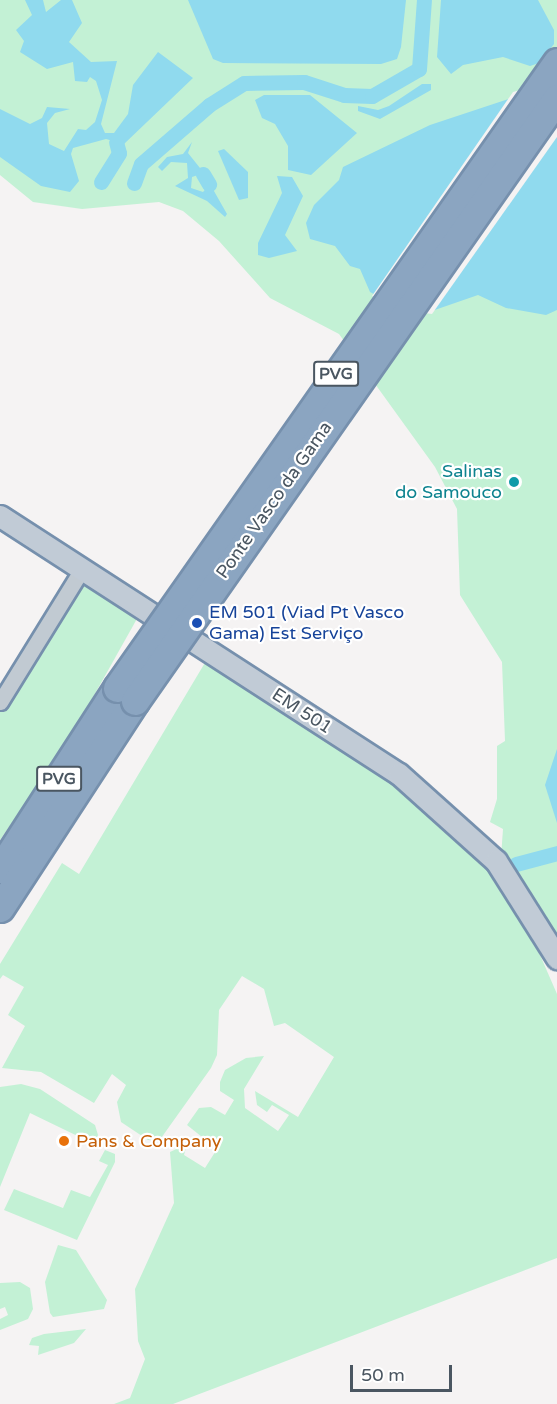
<!DOCTYPE html>
<html>
<head>
<meta charset="utf-8">
<style>
  body { margin:0 }
  #map { position:relative; width:557px; height:1404px; overflow:hidden; background:#f5f3f3; font-family:"Varela Round",sans-serif }
  div>[style] { position:absolute }
  .green>* { inset:0; background:#c3f1d5 }
  .water>* { inset:0; background:#90daee }
  .pier>* { inset:0; background:#f5f3f3 }
  .canal>* { height:15px; margin:-7.5px; padding:0 7.5px; transform-origin:7.5px; border-radius:7.5px; background:#90daee }
  .roads { filter:drop-shadow(2px 0 #7690ad) drop-shadow(-2px 0 #7690ad) drop-shadow(0 2px #7690ad) drop-shadow(0 -2px #7690ad) }
  .street>* { height:15px; margin:-7.5px; padding:0 7.5px; transform-origin:7.5px; border-radius:7.5px; background:#c1cad2 }
  .secondary>* { height:21px; margin:-10.5px; padding:0 10.5px; transform-origin:10.5px; border-radius:10.5px; background:#c1cbd6 }
  .highway>* { height:27px; margin:-13.5px; padding:0 13.5px; transform-origin:13.5px; border-radius:13.5px; background:#8ba5c1 }
  .bridges { filter:drop-shadow(2px 0 #7690ad) drop-shadow(-2px 0 #7690ad) drop-shadow(0 2px #7690ad) drop-shadow(0 -2px #7690ad) }
  .highway-bridge>* { height:27px; margin:-13.5px; padding:0 13.5px; transform-origin:13.5px; border-radius:13.5px; background:#8ba5c1 }
  .dots>* { width:16px; height:16px; translate:-50% -50%; box-sizing:border-box; border:3px solid #fff; border-radius:50% }
  span { translate:-50% -50%; white-space:nowrap; text-align:center; line-height:1.15; -webkit-text-stroke:4.5px #fff; paint-order:stroke }
  .shield-label span { padding:2px 4px; background:#fff; border:2px solid; border-radius:4px; -webkit-text-stroke-width:0 }
  .shield-label { font-size:16px; color:#4a5661; font-weight:700 }
  .culture-label { font-size:18px; color:#0d838f }
  .right { translate:-100% -50%; text-align:right }
  .street-label { font-size:18px; color:#4a5661 }
  .transit-label { font-size:18px; color:#164399 }
  .left { translate:0 -50%; text-align:left }
  .food-label { font-size:18px; color:#c56008 }
  .scale { position:absolute; left:350px; top:1365px; width:102px; height:27px; box-sizing:border-box; border:3px solid #4a5661; border-top:0; padding-left:8px; font-size:18px; line-height:21px; white-space:nowrap; color:#4a5661; -webkit-text-stroke:4px #fff; paint-order:stroke }
</style>
</head>
<body>
<div id="map">
  <div class="green">
    <i style="clip-path:polygon(0 0,557px 0,557px 938px,530px 891px,501px 857px,503px 829px,490px 822px,497px 799px,497px 746px,505px 741px,502px 662px,460px 595px,457px 509px,435px 467px,339px 334px,270px 298px,219px 241px,183px 211px,159px 202px,82px 209px,33px 202px,0 175px)"></i>
    <i style="clip-path:polygon(82px 569px,143px 608px,69px 740px,0 840px,0 702px)"></i>
    <i style="clip-path:polygon(206px 661px,372px 766px,489px 871px,537px 948px,557px 994px,557px 1258px,173px 1404px,114px 1404px,130px 1398px,145px 1359px,138px 1341px,135px 1289px,174px 1203px,170px 1152px,187px 1144px,184px 1155px,205px 1168px,217px 1149px,187px 1125px,199px 1108px,211px 1107px,225px 1115px,234px 1100px,220px 1091px,220px 1082px,225px 1070px,246px 1058px,264px 1056px,244px 1089px,245px 1108px,278px 1131px,289px 1115px,272px 1105px,267px 1112px,257px 1105px,255px 1091px,298px 1117px,334px 1057px,285px 1023px,274px 1026px,264px 989px,242px 976px,219px 1010px,217px 1055px,211px 1068px,159px 1141px,148px 1140px,121px 1122px,117px 1102px,126px 1085px,112px 1074px,94px 1103px,41px 1072px,2px 1068px,25px 1026px,8px 1015px,24px 987px,3px 975px,0 979px,0 964px,62px 863px,79px 874px)"></i>
    <i style="clip-path:polygon(21px 1084px,40px 1089px,95px 1125px,98px 1135px,94px 1144px,30px 1113px,0 1187px,0 1087px)"></i>
    <i style="clip-path:polygon(105px 1150px,115px 1154px,115px 1162px,77px 1240px,4px 1210px,14px 1189px,63px 1208px,71px 1190px,90px 1197px,108px 1165px,99px 1161px)"></i>
    <i style="clip-path:polygon(58px 1245px,76px 1250px,107px 1300px,104px 1309px,53px 1317px,50px 1313px,45px 1282px)"></i>
    <i style="clip-path:polygon(20px 1282px,30px 1288px,33px 1309px,28px 1319px,0 1330px,0 1319px,8px 1315px,5px 1307px,0 1309px,0 1283px)"></i>
    <i style="clip-path:polygon(86px 1329px,74px 1343px,38px 1355px,39px 1346px,29px 1345px,32px 1338px,44px 1334px)"></i>
  </div>
  <div class="water">
    <i style="clip-path:polygon(25px 0,43px 0,46px 12px,61px 0,72px 0,82px 23px,69px 42px,91px 62px,117px 61px,101px 124px,105px 133px,114px 133px,128px 114px,133px 85px,158px 52px,193px 78px,124px 144px,106px 139px,73px 148px,71px 154px,79px 181px,70px 192px,41px 186px,0 157px,0 109px,30px 124px,42px 118px,47px 107px,70px 109px,55px 113px,47px 123px,49px 144px,64px 151px,78px 129px,86px 130px,95px 122px,102px 100px,96px 81px,90px 77px,87px 82px,75px 81px,73px 62px,47px 69px,20px 52px,24px 41px,16px 30px,32px 15px)"></i>
    <i style="clip-path:polygon(188px 0,406px 0,401px 47px,397px 59px,381px 64px,223px 63px,213px 59px)"></i>
    <i style="clip-path:polygon(441px 0,538px 0,554px 30px,554px 44px,539px 63px,530px 66px,503px 57px,463px 65px,451px 74px,437px 57px)"></i>
    <i style="clip-path:polygon(557px 83px,557px 310px,546px 315px,506px 308px,478px 295px,426px 313px,396px 306px,370px 292px,360px 269px,350px 266px,335px 246px,310px 239px,306px 223px,314px 205px,339px 180px,343px 167px,430px 125px)"></i>
    <i style="clip-path:polygon(422px 84px,431px 84px,431px 90px,380px 119px,358px 111px,358px 106px,378px 110px,389px 106px)"></i>
    <i style="clip-path:polygon(264px 95px,310px 95px,357px 133px,311px 175px,288px 170px,288px 146px,275px 124px,262px 118px,255px 100px)"></i>
    <i style="clip-path:polygon(192px 142px,188px 153px,204px 173px,192px 177px,191px 188px,203px 192px,210px 184px,227px 214px,225px 217px,207px 201px,175px 186px,188px 178px,187px 163px,171px 162px,162px 171px,158px 167px,167px 157px,183px 154px)"></i>
    <i style="clip-path:polygon(224px 149px,248px 172px,248px 198px,239px 200px,218px 151px)"></i>
    <i style="clip-path:polygon(277px 176px,292px 177px,303px 196px,285px 235px,297px 251px,269px 258px,258px 255px,258px 243px,282px 193px)"></i>
    <i style="clip-path:polygon(557px 749px,557px 823px,545px 785px)"></i>
  </div>
  <div class="pier">
    <i style="clip-path:polygon(557px 80px,557px 137px,432px 314px,395px 309px,372px 296px,513px 92px)"></i>
  </div>
  <div class="canal">
    <i style="left:203px;top:174px;width:12px;rotate:59deg"></i>
    <i style="left:101px;top:182px;width:34px;rotate:-58deg"></i>
    <i style="left:119px;top:153px;width:11px;rotate:-105deg"></i>
    <i style="left:134px;top:183px;width:20px;rotate:-70deg"></i>
    <i style="left:141px;top:164px;width:90px;rotate:-40.9deg"></i>
    <i style="left:209px;top:105px;width:41px;rotate:-32.2deg"></i>
    <i style="left:244px;top:83px;width:60px;rotate:-1deg"></i>
    <i style="left:304px;top:82px;width:42px;rotate:18deg"></i>
    <i style="left:344px;top:95px;width:28px;rotate:2deg"></i>
    <i style="left:372px;top:96px;width:54px;rotate:-29.9deg"></i>
    <i style="left:419px;top:69px;width:69px;rotate:-85.9deg"></i>
    <i style="left:516px;top:864px;width:42px;rotate:-15deg"></i>
  </div>
  <div class="roads">
    <div class="street">
      <i style="left:0;top:702px;width:156px;rotate:-58.3deg"></i>
    </div>
    <div class="secondary">
      <i style="left:0;top:516px;width:475px;rotate:32.9deg"></i>
      <i style="left:399px;top:774px;width:130px;rotate:41.9deg"></i>
      <i style="left:496px;top:861px;width:115px;rotate:57.8deg"></i>
    </div>
    <div class="highway">
      <i style="left:0;top:869px;width:216px;rotate:-57.1deg"></i>
      <i style="left:0;top:908px;width:247px;rotate:-56.9deg"></i>
    </div>
  </div>
  <div class="bridges">
    <div class="highway-bridge">
      <i style="left:117px;top:688px;width:765px;rotate:-54.9deg"></i>
      <i style="left:135px;top:701px;width:736px;rotate:-55.01deg"></i>
    </div>
  </div>
  <div class="dots">
    <i style="left:514px;top:482px;background:#0f9aa8"></i>
    <i style="left:197px;top:623px;background:#1a4fb4"></i>
    <i style="left:64px;top:1141px;background:#e8710a"></i>
  </div>
  <div class="shield-label">
    <span style="left:336px;top:374px">PVG</span>
    <span style="left:59px;top:779px">PVG</span>
  </div>
  <div class="culture-label">
    <span class="right" style="left:502px;top:482px">Salinas<br>do Samouco</span>
  </div>
  <div class="street-label">
    <span style="left:274px;top:500px;rotate:-55deg">Ponte Vasco da Gama</span>
    <span style="left:302px;top:711px;rotate:33deg">EM 501</span>
  </div>
  <div class="transit-label">
    <span class="left" style="left:209px;top:623px">EM 501 (Viad Pt Vasco<br>Gama) Est Serviço</span>
  </div>
  <div class="food-label">
    <span class="left" style="left:76px;top:1141px">Pans &amp; Company</span>
  </div>
  <div class="scale">50 m</div>
</div>
</body>
</html>
